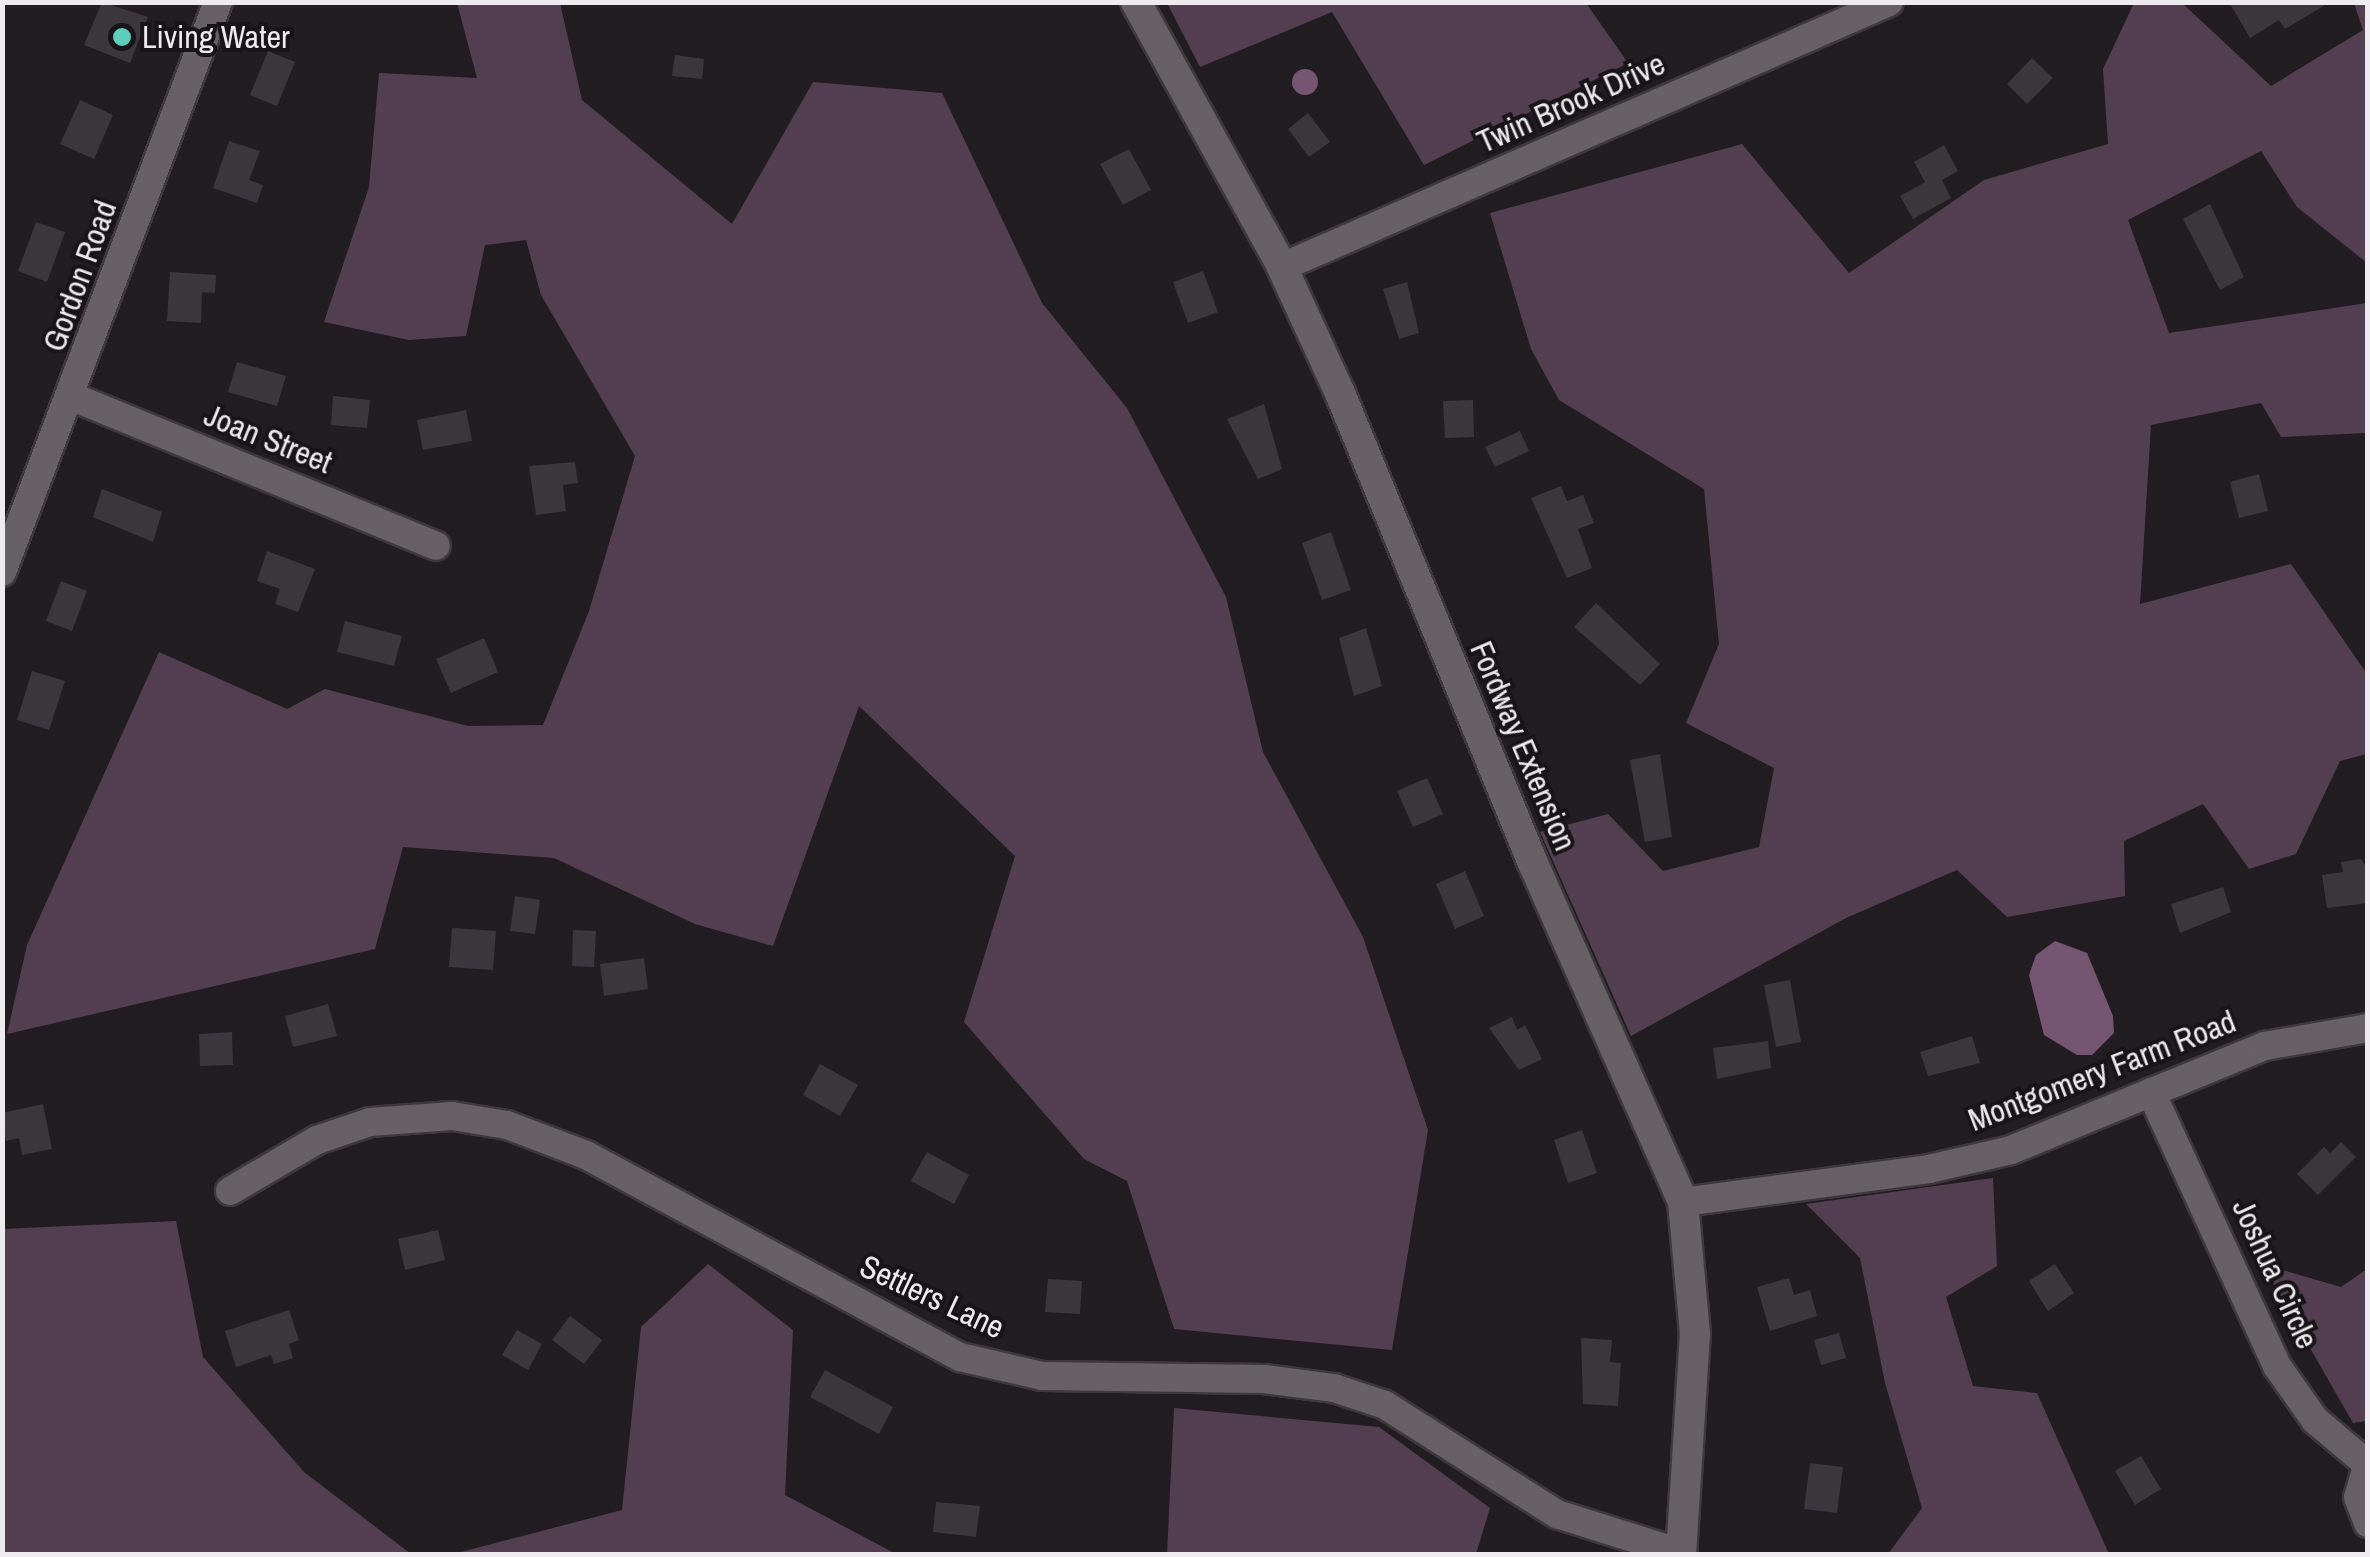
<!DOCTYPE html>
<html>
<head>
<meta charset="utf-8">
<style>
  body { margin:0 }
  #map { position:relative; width:2370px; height:1557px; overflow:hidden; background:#221d21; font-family:"Archivo Narrow",sans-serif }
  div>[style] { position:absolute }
  .green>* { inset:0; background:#533f51 }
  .water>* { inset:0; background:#765573 }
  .round { border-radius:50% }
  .building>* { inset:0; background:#3c373c }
  .roads { filter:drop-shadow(2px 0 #3d393d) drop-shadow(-2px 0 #3d393d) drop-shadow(0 2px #3d393d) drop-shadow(0 -2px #3d393d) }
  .street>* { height:28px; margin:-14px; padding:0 14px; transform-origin:14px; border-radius:14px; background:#676166 }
  .secondary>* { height:30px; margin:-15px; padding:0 15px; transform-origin:15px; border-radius:15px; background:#676166 }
  .dots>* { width:28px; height:28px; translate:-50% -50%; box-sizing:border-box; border:5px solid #191418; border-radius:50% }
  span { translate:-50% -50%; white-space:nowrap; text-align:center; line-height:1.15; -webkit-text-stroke:8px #191418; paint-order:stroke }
  .poi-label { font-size:32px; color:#eeebee }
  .left { translate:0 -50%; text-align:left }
  .street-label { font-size:32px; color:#eeebee }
  .frame { position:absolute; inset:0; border:5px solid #eeebee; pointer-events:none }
</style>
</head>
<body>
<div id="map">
  <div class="green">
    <i style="clip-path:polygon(457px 3px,560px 3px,582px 100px,732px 224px,813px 82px,942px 93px,1042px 303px,1127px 408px,1226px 597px,1263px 752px,1363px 937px,1428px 1130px,1392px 1350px,1174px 1329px,1127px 1181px,1084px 1159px,964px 1022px,1015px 856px,859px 706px,773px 946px,695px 924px,554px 858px,403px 847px,375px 949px,7px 1034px,27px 945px,159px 652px,287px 709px,325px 689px,468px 726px,543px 725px,589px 611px,635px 456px,541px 295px,526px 240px,485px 245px,466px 336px,409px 340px,324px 322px,369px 187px,379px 73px,477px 78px)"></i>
    <i style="clip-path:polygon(1167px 3px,1586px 3px,1628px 63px,1424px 165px,1332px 12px,1200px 67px)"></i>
    <i style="clip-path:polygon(2134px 3px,2182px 3px,2271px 86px,2363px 30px,2354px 3px,2367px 3px,2367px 263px,2297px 207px,2261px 151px,2128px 220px,2169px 333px,2367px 303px,2367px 433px,2281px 437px,2261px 403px,2151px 425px,2140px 604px,2291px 564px,2367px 674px,2367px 754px,2340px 761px,2296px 854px,2249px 869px,2203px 804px,2124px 841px,2125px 896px,2007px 917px,1957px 870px,1846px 918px,1631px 1036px,1540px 832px,1608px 814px,1663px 871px,1759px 847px,1774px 768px,1686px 723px,1719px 644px,1704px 489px,1559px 400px,1531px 349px,1490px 213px,1742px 144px,1849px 273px,1984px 180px,2108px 144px,2103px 69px)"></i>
    <i style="clip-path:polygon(1993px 1178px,1997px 1266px,1946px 1297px,1973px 1386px,2037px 1393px,2109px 1554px,1888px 1554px,1922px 1508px,1885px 1383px,1860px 1258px,1806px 1204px)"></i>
    <i style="clip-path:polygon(176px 1221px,203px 1357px,304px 1472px,411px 1554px,3px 1554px,3px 1229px)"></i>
    <i style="clip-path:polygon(708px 1264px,793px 1330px,785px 1495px,896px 1554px,453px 1554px,622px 1510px,641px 1327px)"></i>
    <i style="clip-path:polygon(2262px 1264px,2341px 1287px,2367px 1269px,2367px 1421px,2353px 1423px)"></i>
    <i style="clip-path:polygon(1174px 1408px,1379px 1427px,1490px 1508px,1476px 1554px,1167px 1554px)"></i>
  </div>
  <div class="water">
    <i class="round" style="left:1292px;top:69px;width:26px;height:26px"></i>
    <i style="clip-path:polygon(2055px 941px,2087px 953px,2113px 1016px,2114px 1033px,2092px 1055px,2077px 1055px,2044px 1035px,2029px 975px,2036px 955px)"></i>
  </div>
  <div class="building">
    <i style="clip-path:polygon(102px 2px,148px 17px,130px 63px,84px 45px)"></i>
    <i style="clip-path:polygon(2229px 2px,2330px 2px,2285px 29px,2279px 20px,2250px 38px)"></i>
    <i style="clip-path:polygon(268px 51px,295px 62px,277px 106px,250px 95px)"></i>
    <i style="clip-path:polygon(675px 55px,704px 59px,702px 79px,672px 76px)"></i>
    <i style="clip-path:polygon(2032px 58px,2053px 78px,2027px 104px,2007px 84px)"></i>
    <i style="clip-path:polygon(80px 100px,113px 115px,94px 159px,60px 144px)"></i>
    <i style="clip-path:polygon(1308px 113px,1330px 142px,1309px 157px,1288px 129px)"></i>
    <i style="clip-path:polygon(229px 141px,260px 151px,249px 180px,263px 185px,257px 203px,213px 188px)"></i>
    <i style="clip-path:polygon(1944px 145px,1958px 171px,1942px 180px,1951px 198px,1913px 219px,1900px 196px,1925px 182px,1914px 162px)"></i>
    <i style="clip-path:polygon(1129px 149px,1151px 190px,1123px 205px,1100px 164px)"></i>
    <i style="clip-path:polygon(2210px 204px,2244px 277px,2220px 290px,2183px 219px)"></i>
    <i style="clip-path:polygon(36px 222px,65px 232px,47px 282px,18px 271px)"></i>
    <i style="clip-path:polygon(1203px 271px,1218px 312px,1188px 323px,1173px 282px)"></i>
    <i style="clip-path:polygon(170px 272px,216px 275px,215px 293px,202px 292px,201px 323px,167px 321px)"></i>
    <i style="clip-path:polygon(1407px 282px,1419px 333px,1399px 339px,1383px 289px)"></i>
    <i style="clip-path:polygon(237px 362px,286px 376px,277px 406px,228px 392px)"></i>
    <i style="clip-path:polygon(333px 396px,370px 400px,367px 428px,331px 425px)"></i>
    <i style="clip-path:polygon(1473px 400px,1474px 437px,1445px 438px,1443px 401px)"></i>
    <i style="clip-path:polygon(1264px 404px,1282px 469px,1258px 479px,1227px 419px)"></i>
    <i style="clip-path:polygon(466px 410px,472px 441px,423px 450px,417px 420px)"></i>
    <i style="clip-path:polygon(1520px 431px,1529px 451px,1495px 467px,1485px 447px)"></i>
    <i style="clip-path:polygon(575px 462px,578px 483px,563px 485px,566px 511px,536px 515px,529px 466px)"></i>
    <i style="clip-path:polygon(2259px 474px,2268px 511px,2239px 518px,2230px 482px)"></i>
    <i style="clip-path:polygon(1561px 486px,1567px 501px,1583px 495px,1594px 523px,1578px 529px,1592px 568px,1567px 578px,1531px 498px)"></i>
    <i style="clip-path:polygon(102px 489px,162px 512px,153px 542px,93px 517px)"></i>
    <i style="clip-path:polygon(1331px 532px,1351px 590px,1322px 600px,1302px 543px)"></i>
    <i style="clip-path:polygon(267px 551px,315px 569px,298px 612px,275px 604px,280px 589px,257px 581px)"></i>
    <i style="clip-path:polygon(61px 581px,87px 591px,72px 631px,46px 621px)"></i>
    <i style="clip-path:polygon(1596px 603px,1660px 664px,1640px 685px,1574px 627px)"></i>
    <i style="clip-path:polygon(345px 621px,402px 636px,394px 666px,337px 652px)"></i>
    <i style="clip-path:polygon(1366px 628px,1382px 686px,1354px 696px,1339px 638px)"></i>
    <i style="clip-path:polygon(484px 638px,498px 672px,451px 693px,436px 659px)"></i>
    <i style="clip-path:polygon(32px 671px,65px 681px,49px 730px,17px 720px)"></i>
    <i style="clip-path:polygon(1660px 754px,1672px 837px,1645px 842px,1630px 760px)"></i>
    <i style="clip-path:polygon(1427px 778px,1443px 814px,1413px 827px,1397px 791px)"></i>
    <i style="clip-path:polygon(2361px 859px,2368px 870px,2368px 903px,2327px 908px,2322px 875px,2343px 872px,2341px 862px)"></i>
    <i style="clip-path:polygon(1465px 871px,1484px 916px,1455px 929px,1436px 884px)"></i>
    <i style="clip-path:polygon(2223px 887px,2231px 912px,2180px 933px,2171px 904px)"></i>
    <i style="clip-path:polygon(515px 896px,540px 900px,535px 934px,510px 931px)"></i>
    <i style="clip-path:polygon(452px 928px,496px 931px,493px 970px,449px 967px)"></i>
    <i style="clip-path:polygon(573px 930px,596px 931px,594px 967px,572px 966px)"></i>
    <i style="clip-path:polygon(644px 958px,648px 989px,604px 996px,600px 964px)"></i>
    <i style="clip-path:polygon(1790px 980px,1801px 1042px,1776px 1047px,1764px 985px)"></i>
    <i style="clip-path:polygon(328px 1004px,337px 1036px,293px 1047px,285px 1016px)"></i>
    <i style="clip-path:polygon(1512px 1017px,1517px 1030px,1525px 1025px,1542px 1059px,1519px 1070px,1489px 1028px)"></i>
    <i style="clip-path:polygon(232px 1032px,233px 1065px,200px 1066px,199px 1034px)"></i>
    <i style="clip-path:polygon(1972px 1036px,1980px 1063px,1928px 1076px,1920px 1052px)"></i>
    <i style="clip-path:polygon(1768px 1041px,1771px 1068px,1717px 1079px,1713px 1048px)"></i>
    <i style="clip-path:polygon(820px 1064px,858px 1085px,840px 1116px,803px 1095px)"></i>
    <i style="clip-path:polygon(43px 1104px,52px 1149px,22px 1155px,19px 1138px,6px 1141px,2px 1113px)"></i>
    <i style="clip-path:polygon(1582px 1130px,1597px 1173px,1568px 1183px,1554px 1140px)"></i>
    <i style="clip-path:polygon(2341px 1142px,2356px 1157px,2318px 1195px,2297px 1174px,2324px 1147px,2330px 1153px)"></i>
    <i style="clip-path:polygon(927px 1152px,969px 1175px,954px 1204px,911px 1181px)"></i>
    <i style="clip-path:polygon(438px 1230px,445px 1260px,405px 1270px,398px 1239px)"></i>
    <i style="clip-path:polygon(2055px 1264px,2074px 1293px,2048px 1311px,2029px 1281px)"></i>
    <i style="clip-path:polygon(1789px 1278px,1794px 1295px,1810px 1290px,1817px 1316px,1770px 1331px,1757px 1287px)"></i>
    <i style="clip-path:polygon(1048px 1279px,1082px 1281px,1080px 1314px,1045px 1312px)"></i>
    <i style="clip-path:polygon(289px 1310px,299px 1340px,289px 1344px,293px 1358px,274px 1364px,271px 1355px,236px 1367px,225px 1331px)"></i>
    <i style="clip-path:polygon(570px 1316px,602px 1340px,584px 1364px,552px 1340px)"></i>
    <i style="clip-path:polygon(517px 1330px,542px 1344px,528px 1370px,502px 1355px)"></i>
    <i style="clip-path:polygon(1839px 1333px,1846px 1358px,1821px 1365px,1814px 1340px)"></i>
    <i style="clip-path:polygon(1581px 1338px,1612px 1340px,1610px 1362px,1621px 1363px,1618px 1406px,1583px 1404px)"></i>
    <i style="clip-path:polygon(825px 1370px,893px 1407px,879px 1434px,810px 1397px)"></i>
    <i style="clip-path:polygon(2141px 1456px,2161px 1489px,2135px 1505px,2115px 1471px)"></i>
    <i style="clip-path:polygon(1810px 1463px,1843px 1467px,1837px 1513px,1804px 1509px)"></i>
    <i style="clip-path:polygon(936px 1502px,980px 1506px,976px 1537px,933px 1532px)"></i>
  </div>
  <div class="roads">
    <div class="street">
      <i style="left:1282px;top:267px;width:662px;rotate:-23.58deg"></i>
      <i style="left:73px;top:397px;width:392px;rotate:22.3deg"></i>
      <i style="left:2px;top:572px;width:610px;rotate:-69.25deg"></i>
      <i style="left:2151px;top:1092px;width:302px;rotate:65.3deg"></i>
      <i style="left:2277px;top:1366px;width:66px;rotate:54.9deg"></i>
      <i style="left:2315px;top:1420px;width:68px;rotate:40.2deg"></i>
      <i style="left:230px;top:1191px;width:101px;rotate:-30.4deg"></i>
      <i style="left:317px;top:1140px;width:56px;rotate:-18.8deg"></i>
      <i style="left:370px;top:1122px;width:82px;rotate:-4.2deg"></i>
      <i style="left:452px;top:1116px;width:56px;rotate:9.3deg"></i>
      <i style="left:507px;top:1125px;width:85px;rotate:20.8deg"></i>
      <i style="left:586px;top:1155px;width:425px;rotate:28.4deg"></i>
      <i style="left:960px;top:1357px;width:84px;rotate:13deg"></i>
      <i style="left:1042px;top:1376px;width:222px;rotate:0.8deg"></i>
      <i style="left:1264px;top:1379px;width:71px;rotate:7.3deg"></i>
      <i style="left:1334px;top:1388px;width:54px;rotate:18.4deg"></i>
      <i style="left:1385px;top:1405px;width:204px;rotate:32.4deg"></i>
      <i style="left:1557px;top:1514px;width:130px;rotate:17.5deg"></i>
      <i style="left:1683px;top:1202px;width:248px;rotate:-7.6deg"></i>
      <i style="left:1929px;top:1169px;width:84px;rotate:-13deg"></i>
      <i style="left:2011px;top:1150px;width:274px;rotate:-22.3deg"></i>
      <i style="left:2265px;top:1046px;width:105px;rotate:-9.9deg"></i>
      <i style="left:2368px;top:1463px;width:35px;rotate:106deg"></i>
      <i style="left:2358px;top:1497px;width:28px;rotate:69deg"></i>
    </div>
    <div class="secondary">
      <i style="left:1136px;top:2px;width:303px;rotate:61.1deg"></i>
      <i style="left:1282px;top:267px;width:139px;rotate:65.3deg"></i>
      <i style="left:1340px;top:393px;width:506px;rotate:67.69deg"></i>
      <i style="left:1532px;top:861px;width:373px;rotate:66.1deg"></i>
      <i style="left:1683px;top:1202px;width:132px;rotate:84.8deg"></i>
      <i style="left:1695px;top:1333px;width:221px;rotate:93.6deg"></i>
    </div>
  </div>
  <div class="dots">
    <i style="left:122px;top:37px;background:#5cceba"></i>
  </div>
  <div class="poi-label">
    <span class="left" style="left:142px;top:37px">Living Water</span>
  </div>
  <div class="street-label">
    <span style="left:1571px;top:103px;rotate:-24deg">Twin Brook Drive</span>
    <span style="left:80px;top:276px;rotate:-70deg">Gordon Road</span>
    <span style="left:268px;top:439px;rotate:22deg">Joan Street</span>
    <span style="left:1523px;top:746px;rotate:67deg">Fordway Extension</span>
    <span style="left:2102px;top:1071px;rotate:-21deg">Montgomery Farm Road</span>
    <span style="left:2275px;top:1274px;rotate:65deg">Joshua Circle</span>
    <span style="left:932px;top:1297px;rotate:25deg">Settlers Lane</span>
  </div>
  <div class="frame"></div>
</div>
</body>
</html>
